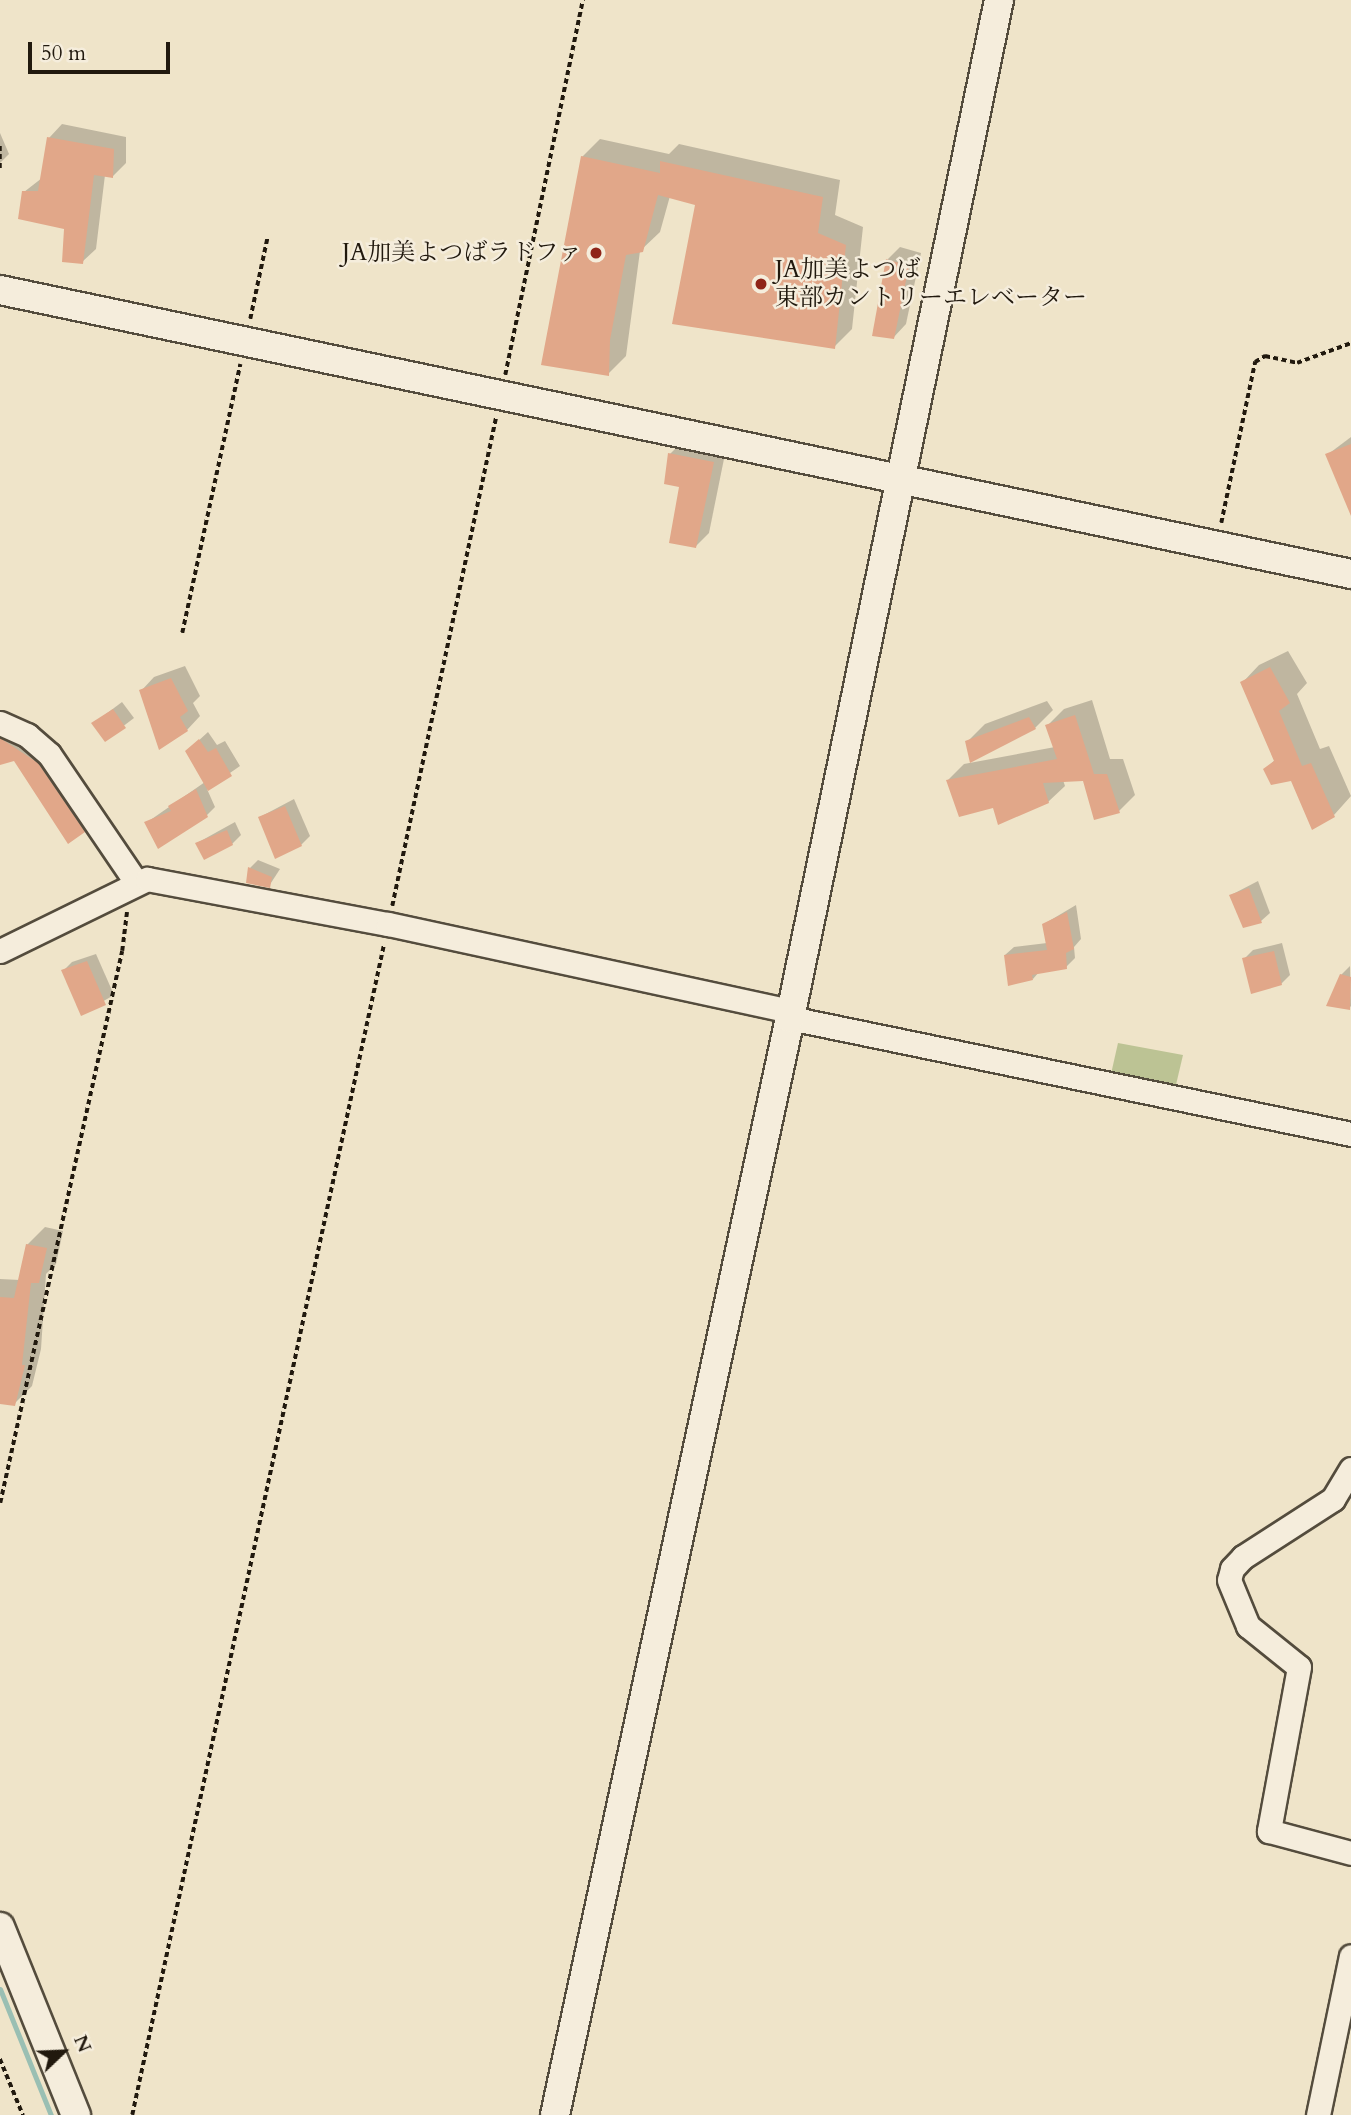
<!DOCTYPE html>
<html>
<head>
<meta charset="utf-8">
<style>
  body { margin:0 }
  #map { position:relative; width:1351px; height:2115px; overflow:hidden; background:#efe4c9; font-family:Cardo,"Noto Serif JP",serif }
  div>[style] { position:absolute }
  .green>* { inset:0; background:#bcc394 }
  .shadow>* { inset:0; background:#0003 }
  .stream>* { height:5px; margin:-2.5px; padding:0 2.5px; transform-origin:2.5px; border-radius:2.5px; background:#9abfb3 }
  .building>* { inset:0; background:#e1a789 }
  .path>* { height:3.5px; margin-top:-1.75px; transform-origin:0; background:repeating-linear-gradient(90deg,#21190e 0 5px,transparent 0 8.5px) }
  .roads { filter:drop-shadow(2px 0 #544c3d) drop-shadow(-2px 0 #544c3d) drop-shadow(0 2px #544c3d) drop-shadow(0 -2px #544c3d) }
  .minor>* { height:23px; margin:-11.5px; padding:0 11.5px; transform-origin:11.5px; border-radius:11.5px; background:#f5eddc }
  .tertiary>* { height:28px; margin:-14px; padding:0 14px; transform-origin:14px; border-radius:14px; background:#f5eddc }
  .dots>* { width:19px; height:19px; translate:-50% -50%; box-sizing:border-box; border:4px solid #f5eddc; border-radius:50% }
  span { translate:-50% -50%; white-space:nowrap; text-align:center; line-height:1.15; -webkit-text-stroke:5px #f5eddc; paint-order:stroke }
  .poi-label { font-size:24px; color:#21190e }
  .right { translate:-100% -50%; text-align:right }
  .left { translate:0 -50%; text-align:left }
  .north { position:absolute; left:28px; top:2017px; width:70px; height:70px; -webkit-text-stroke:5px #f5eddc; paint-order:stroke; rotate:67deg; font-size:19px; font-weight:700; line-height:28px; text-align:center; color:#21190e }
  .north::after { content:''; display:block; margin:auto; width:24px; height:32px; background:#21190e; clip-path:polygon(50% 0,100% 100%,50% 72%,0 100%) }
  .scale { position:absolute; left:28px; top:42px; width:142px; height:32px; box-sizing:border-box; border:4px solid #21190e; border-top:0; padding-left:9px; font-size:21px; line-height:24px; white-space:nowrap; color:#21190e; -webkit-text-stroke:5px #f5eddc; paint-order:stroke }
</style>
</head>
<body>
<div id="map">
  <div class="green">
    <i style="clip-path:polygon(1118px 1043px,1183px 1055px,1175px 1089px,1111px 1074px)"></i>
  </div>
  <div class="shadow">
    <i style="clip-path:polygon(62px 124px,126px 137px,126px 163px,113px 176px,105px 175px,96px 249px,82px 262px,66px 227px,24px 192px,42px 178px,49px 138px)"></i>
    <i style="clip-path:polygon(0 133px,9px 154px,0 163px)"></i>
    <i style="clip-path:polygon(600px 139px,669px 154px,679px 144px,840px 180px,835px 215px,863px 227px,852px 329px,834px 347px,697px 204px,670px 196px,660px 232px,640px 251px,626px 356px,608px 374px,582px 157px)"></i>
    <i style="clip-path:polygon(900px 247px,921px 253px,906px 324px,893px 338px,887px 260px)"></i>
    <i style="clip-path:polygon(1351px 437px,1351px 512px,1327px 455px)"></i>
    <i style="clip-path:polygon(683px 441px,726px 449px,709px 533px,696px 546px,670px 454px)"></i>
    <i style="clip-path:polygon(1288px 651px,1307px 683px,1297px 694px,1320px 749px,1329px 746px,1351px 796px,1334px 815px,1292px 779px,1265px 769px,1275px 760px,1242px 683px,1259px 665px)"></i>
    <i style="clip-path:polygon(185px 666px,200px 696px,193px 703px,200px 716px,187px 730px,141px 691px,154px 677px)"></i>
    <i style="clip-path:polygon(1092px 700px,1110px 759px,1123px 759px,1135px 795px,1119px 811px,1084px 779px,1063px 780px,1065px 786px,1048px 802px,994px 805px,948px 780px,964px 764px,1055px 747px,1047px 726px,1064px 709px)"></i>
    <i style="clip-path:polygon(1047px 701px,1053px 710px,1035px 728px,972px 760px,967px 742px,985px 724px)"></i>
    <i style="clip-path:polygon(122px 702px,134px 718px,105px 740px,94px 723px)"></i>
    <i style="clip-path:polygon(12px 725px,97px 818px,84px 831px,15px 759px,0 763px,0 732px)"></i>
    <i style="clip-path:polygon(208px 732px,217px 745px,225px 741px,240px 766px,207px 789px,215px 807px,206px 816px,146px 823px,205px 782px,196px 743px)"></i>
    <i style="clip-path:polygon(294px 799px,310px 836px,301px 845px,260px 817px)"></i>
    <i style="clip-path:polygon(235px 822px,241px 835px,232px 844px,197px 843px)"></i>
    <i style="clip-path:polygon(258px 860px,280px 869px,269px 886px,250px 868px)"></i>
    <i style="clip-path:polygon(1258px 881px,1270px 913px,1261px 921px,1231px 895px)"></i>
    <i style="clip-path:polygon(1076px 905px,1081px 939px,1074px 947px,1075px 958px,1066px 967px,1039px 972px,1033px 979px,1005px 955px,1014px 947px,1047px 943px,1044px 924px)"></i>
    <i style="clip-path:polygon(1282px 943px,1290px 975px,1281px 984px,1244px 959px,1253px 950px)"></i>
    <i style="clip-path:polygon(96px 954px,114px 995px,81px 1014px,63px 971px,72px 962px)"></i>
    <i style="clip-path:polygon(1350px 966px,1351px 1006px,1349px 1008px,1341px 975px)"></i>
    <i style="clip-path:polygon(45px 1227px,63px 1231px,56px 1264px,46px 1274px,41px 1349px,32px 1386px,14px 1404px,0 1402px,0 1279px,20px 1280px,27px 1245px)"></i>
  </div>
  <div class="stream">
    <i style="left:0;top:1989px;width:136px;rotate:68deg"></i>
  </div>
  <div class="building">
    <i style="clip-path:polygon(47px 137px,114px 149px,113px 178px,94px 175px,83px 264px,62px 262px,64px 229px,18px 219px,22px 191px,38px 191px)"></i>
    <i style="clip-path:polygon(581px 156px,660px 173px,660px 161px,823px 197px,818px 233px,846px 245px,835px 349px,672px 324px,695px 205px,658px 195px,643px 252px,626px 255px,610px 340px,609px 376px,541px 365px)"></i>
    <i style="clip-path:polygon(886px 259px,909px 266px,894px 339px,872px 336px)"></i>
    <i style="clip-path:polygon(1351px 444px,1351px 516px,1325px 454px)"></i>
    <i style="clip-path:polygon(668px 453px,714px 462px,696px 548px,669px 543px,679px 487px,664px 484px)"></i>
    <i style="clip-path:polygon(1270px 667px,1290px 703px,1279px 711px,1302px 766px,1311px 763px,1335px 817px,1312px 830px,1291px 781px,1271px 785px,1263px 769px,1274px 761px,1240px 682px)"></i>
    <i style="clip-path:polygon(171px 678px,188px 711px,180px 717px,188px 731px,159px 750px,139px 690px)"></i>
    <i style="clip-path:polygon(113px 709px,126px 728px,105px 742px,91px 723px)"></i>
    <i style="clip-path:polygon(1075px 715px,1094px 774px,1107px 774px,1120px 813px,1094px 820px,1083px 781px,1043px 783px,1049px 803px,998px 825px,993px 808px,959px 817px,946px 780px,1057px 759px,1045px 725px)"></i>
    <i style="clip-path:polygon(1029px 717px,1036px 729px,970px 763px,965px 741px)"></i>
    <i style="clip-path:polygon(0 738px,38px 763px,85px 832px,68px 844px,14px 761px,0 765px)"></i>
    <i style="clip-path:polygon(199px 739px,208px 752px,216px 748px,232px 776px,208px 791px,185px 751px)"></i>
    <i style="clip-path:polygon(196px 789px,208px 817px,158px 849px,144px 822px,171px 811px,168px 806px)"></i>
    <i style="clip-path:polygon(285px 806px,302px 846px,275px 859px,258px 817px)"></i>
    <i style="clip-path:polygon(227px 830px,233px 845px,204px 860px,195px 843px)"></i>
    <i style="clip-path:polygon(248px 867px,272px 877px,270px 888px,246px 883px)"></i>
    <i style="clip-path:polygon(1249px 888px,1262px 923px,1243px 928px,1229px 895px)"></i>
    <i style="clip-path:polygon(1067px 912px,1074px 949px,1066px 953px,1067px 969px,1032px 975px,1033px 980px,1008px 986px,1004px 955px,1047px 950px,1042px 924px)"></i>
    <i style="clip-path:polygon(1274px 951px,1282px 985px,1251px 994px,1242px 958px)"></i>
    <i style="clip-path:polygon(87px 961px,106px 1005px,81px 1016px,61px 970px)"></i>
    <i style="clip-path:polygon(1340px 974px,1351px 977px,1350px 1010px,1326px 1006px)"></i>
    <i style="clip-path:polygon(26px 1244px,47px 1248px,39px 1283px,31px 1283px,22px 1365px,25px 1365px,15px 1406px,0 1404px,0 1297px,14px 1298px)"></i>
  </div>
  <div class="path">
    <i style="left:0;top:146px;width:23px;rotate:90deg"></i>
    <i style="left:250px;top:319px;width:82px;rotate:-78deg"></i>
    <i style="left:505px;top:375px;width:383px;rotate:-78.3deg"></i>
    <i style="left:1221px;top:523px;width:165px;rotate:-78.1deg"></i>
    <i style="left:1255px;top:362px;width:12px;rotate:-31deg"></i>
    <i style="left:1265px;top:356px;width:33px;rotate:12deg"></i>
    <i style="left:1297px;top:363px;width:58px;rotate:-20.3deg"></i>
    <i style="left:182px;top:633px;width:275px;rotate:-77.8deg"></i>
    <i style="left:392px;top:906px;width:500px;rotate:-78deg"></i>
    <i style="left:0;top:1503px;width:565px;rotate:-77.54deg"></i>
    <i style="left:122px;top:951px;width:39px;rotate:-83deg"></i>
    <i style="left:0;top:2059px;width:61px;rotate:67.7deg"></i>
    <i style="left:132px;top:2115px;width:1198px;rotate:-77.86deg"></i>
  </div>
  <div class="roads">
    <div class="minor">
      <i style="left:0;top:723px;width:30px;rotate:24deg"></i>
      <i style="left:27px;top:735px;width:29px;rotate:41deg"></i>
      <i style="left:49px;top:754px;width:155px;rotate:55.8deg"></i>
      <i style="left:0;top:951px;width:164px;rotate:-26.1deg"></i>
      <i style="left:147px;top:879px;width:245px;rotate:10.6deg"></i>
      <i style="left:388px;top:924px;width:413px;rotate:12.2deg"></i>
      <i style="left:790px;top:1018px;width:573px;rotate:11.68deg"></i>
      <i style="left:1351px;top:1469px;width:35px;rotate:121deg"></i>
      <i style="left:1333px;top:1499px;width:107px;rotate:147.2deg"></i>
      <i style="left:1243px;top:1557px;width:16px;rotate:133deg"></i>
      <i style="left:1232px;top:1569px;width:11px;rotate:105deg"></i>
      <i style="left:1229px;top:1580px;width:50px;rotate:67.6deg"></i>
      <i style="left:1248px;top:1626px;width:65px;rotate:38.8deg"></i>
      <i style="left:1299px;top:1667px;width:167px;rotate:100.4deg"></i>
      <i style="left:1269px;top:1831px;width:85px;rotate:15deg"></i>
      <i style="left:1318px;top:2115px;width:162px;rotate:-78.3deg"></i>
    </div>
    <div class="tertiary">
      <i style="left:0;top:290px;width:1381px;rotate:11.87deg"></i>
      <i style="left:0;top:1927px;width:203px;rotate:68deg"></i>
      <i style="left:555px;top:2115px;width:1122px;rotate:-77.91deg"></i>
      <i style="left:790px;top:1018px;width:1039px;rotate:-78.4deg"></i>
    </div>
  </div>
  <div class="dots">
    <i style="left:596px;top:253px;background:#8f2418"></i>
    <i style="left:761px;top:284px;background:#8f2418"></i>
  </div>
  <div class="poi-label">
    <span class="right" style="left:582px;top:253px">JA加美よつばラドファ</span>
    <span class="left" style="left:775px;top:284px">JA加美よつば<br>東部カントリーエレベーター</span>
  </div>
  <div class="north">N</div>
  <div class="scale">50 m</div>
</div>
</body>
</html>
